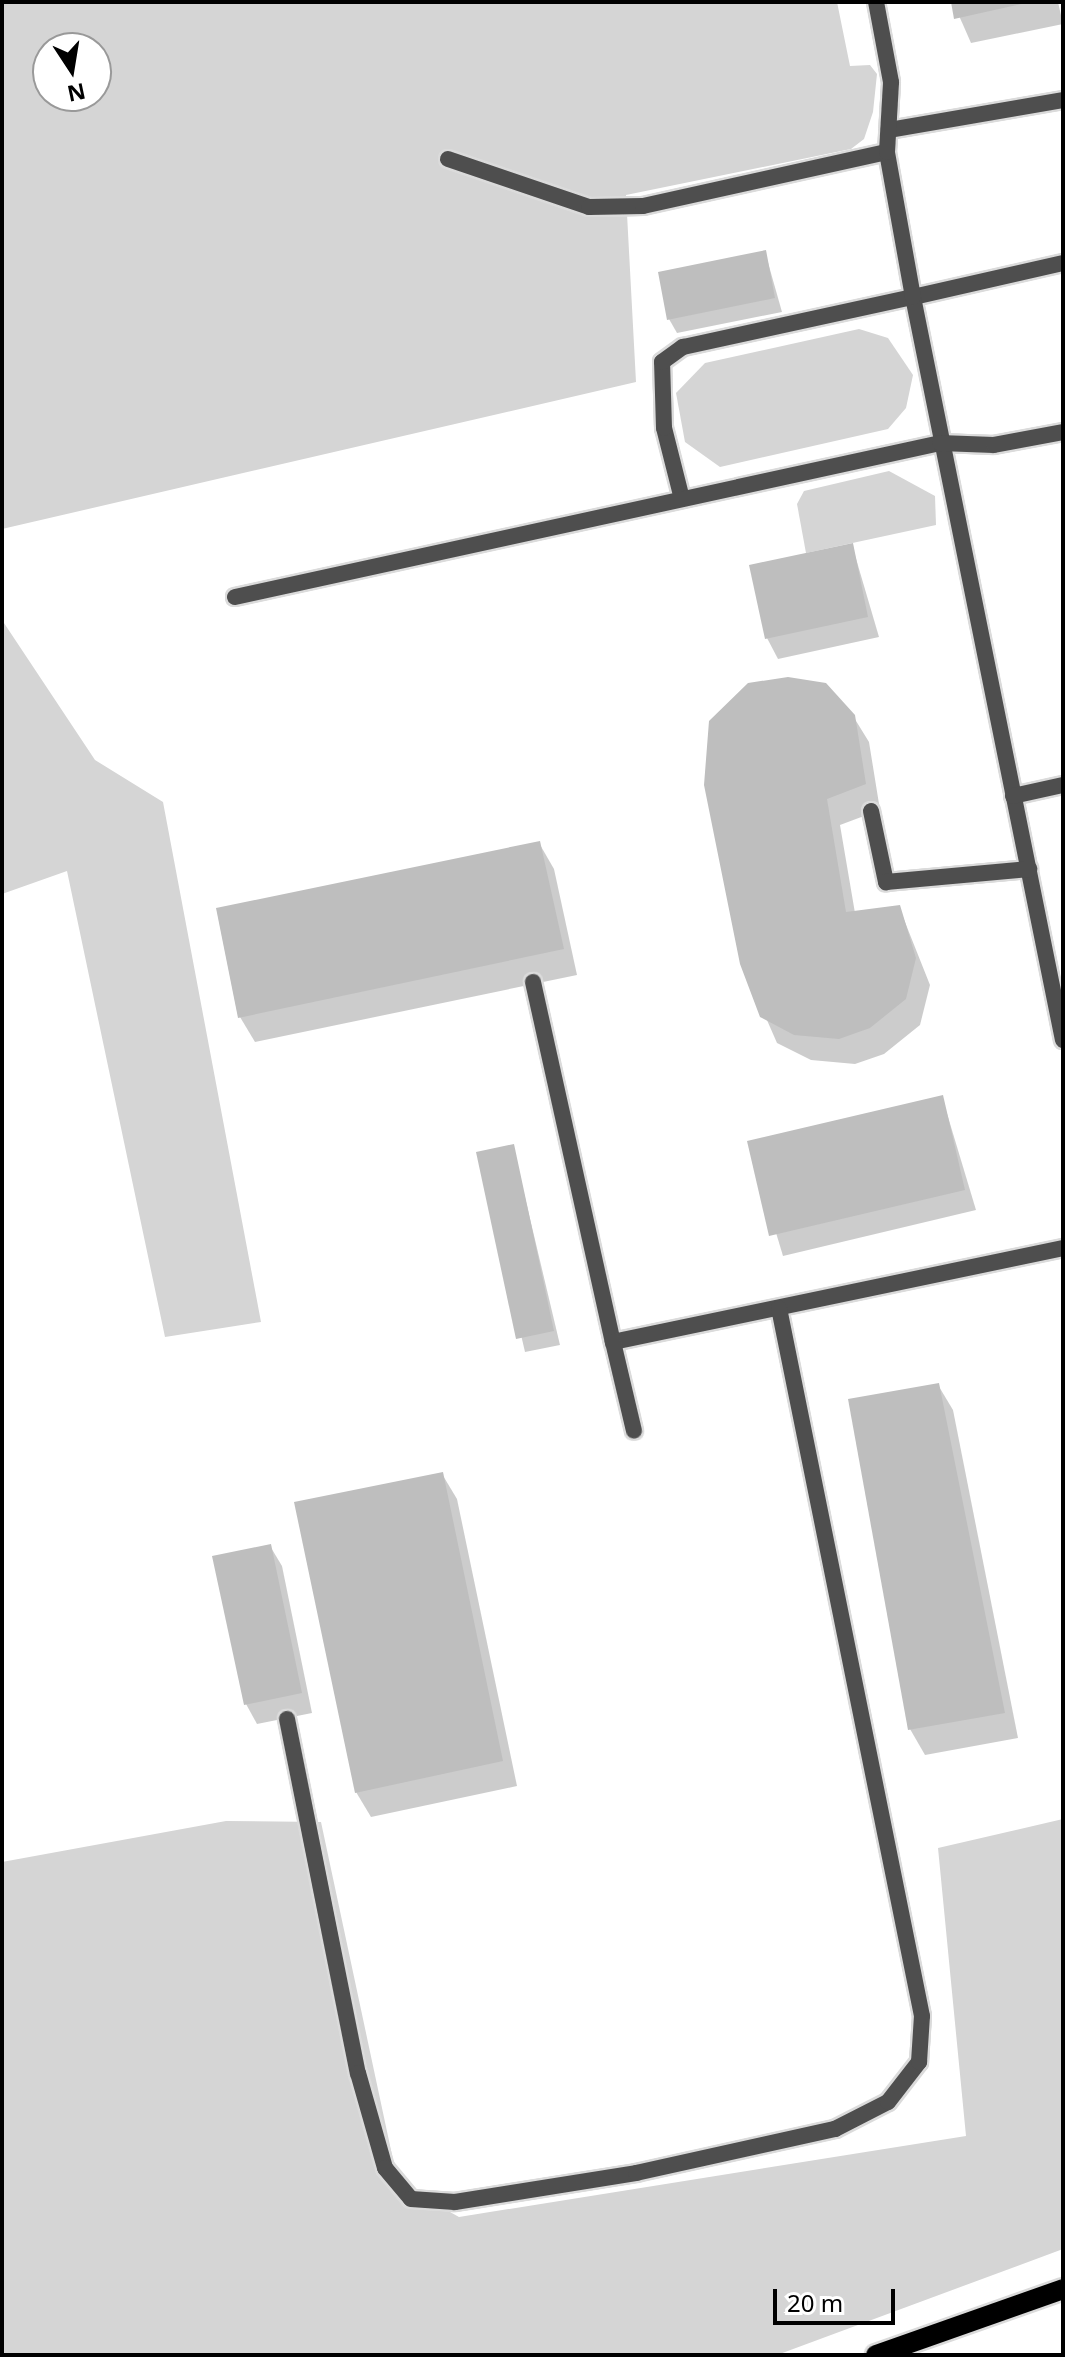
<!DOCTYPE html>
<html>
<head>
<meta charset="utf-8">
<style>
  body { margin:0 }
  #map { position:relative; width:1065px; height:2357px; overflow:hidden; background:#fff; font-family:"Noto Sans",sans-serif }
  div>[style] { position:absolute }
  .green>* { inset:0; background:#d5d5d5 }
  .shadow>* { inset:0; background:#0003 }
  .building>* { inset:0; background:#bebebe }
  .roads { filter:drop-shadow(2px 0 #dbdbdb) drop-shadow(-2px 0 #dbdbdb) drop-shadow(0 2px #dbdbdb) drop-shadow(0 -2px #dbdbdb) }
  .lane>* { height:16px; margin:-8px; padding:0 8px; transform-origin:8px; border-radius:8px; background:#4e4e4e }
  .primary>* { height:20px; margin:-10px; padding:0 10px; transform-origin:10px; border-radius:10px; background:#000 }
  span { translate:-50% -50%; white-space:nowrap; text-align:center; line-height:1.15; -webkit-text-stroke:7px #fff; paint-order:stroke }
  .frame { position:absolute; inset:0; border:4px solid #000; pointer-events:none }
  .north { position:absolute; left:32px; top:32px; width:80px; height:80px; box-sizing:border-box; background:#fff; border:2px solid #999; border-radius:50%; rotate:168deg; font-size:22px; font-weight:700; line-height:32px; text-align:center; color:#000 }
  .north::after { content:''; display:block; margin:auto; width:28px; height:36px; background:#000; clip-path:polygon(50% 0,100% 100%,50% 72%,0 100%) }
  .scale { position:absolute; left:773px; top:2289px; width:122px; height:36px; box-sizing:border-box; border:4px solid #000; border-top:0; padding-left:10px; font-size:24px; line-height:28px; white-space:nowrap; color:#000; -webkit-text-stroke:6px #fff; paint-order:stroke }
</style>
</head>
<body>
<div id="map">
  <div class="green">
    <i style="clip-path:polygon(evenodd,2px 2px,837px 2px,850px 66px,870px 65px,877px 74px,873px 112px,864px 139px,851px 149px,626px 195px,636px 382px,2px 529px,2px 2px,48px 48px,96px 48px,96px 96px,48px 96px,48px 48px)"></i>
    <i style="clip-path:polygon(859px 329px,888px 338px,913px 375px,906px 408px,888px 429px,720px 467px,685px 442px,676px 393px,705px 363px)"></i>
    <i style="clip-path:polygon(889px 471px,935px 496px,936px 525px,806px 553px,797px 504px,804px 491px)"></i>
    <i style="clip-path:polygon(2px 620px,95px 760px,163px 802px,261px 1322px,165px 1337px,67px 871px,2px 894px)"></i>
    <i style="clip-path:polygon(1063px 1819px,1063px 2249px,777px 2355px,2px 2355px,2px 1862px,226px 1821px,321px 1822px,398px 2183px,459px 2217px,966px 2136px,938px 1848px)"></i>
  </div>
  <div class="shadow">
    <i style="clip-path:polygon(953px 2px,1058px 2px,1063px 24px,971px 43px)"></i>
    <i style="clip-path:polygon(765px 252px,782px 312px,677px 333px,669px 319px)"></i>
    <i style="clip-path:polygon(852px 545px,879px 637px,778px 659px,767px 638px)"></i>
    <i style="clip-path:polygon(853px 716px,869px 742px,880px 810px,840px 825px,855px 913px,899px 907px,930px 985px,920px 1025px,884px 1054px,855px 1064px,811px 1060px,777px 1043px,742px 963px)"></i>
    <i style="clip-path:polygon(539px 843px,554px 869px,577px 975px,255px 1042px,240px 1017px)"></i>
    <i style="clip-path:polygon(942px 1097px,976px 1210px,783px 1256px,749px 1143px)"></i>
    <i style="clip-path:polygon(513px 1147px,560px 1345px,525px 1352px,479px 1154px)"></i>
    <i style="clip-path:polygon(938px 1385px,953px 1410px,1018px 1738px,925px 1755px,910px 1729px)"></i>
    <i style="clip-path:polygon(442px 1474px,457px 1499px,517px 1786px,371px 1817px,356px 1792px)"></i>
    <i style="clip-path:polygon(270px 1546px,282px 1566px,312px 1713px,257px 1724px,246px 1704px)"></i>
  </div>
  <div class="building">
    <i style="clip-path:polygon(951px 2px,1026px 2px,1026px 3px,954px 19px)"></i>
    <i style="clip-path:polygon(766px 250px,775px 298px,667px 320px,658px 272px)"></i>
    <i style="clip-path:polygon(853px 543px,868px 617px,765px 639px,749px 565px)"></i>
    <i style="clip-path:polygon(788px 677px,826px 683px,855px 715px,866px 784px,827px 799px,846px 912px,900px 905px,916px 958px,906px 999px,870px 1028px,839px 1039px,794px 1035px,760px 1017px,740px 964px,704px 785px,709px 721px,748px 683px)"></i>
    <i style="clip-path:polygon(540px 841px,564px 949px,238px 1018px,216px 908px)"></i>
    <i style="clip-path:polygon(943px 1095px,965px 1190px,769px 1236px,747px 1141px)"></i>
    <i style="clip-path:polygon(514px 1144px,554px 1331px,516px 1339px,476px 1152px)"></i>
    <i style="clip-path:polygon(939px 1383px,1005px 1713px,908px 1730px,848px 1399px)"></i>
    <i style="clip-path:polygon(443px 1472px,503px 1761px,355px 1793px,294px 1502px)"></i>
    <i style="clip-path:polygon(271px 1544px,302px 1693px,244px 1705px,212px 1556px)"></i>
  </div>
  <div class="roads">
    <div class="lane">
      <i style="left:889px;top:130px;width:177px;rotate:-9.8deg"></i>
      <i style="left:448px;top:159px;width:149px;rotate:18.8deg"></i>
      <i style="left:589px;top:207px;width:54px;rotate:-1.1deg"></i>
      <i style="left:643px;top:206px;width:250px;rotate:-12.5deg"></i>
      <i style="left:1063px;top:263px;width:154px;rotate:167.2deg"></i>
      <i style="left:913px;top:297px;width:758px;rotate:78.59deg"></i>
      <i style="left:682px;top:499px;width:73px;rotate:-104.2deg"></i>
      <i style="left:664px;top:428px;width:66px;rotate:-91.7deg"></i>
      <i style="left:662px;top:362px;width:26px;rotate:-36deg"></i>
      <i style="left:683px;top:347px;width:235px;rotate:-12.3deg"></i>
      <i style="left:913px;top:297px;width:147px;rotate:-100.2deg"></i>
      <i style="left:887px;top:152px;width:70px;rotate:-86.7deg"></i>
      <i style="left:891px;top:82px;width:81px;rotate:-100.6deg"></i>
      <i style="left:235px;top:597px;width:722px;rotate:-12.32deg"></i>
      <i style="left:940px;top:443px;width:54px;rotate:2.1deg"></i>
      <i style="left:994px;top:445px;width:70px;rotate:-10.7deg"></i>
      <i style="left:1013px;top:796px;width:51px;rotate:-12.4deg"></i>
      <i style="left:871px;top:811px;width:73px;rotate:78.1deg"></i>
      <i style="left:886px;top:882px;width:144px;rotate:-5.2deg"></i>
      <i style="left:533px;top:982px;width:369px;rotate:77.5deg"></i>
      <i style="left:613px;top:1342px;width:460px;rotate:-11.8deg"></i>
      <i style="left:613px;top:1342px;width:91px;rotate:76.7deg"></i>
      <i style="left:287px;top:1719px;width:361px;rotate:78.7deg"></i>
      <i style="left:358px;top:2073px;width:99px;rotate:74.1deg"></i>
      <i style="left:385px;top:2168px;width:40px;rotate:50deg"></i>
      <i style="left:411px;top:2199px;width:44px;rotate:3.9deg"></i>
      <i style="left:455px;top:2202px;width:183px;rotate:-9.1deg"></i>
      <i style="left:636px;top:2173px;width:204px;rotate:-12.5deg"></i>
      <i style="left:835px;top:2129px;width:59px;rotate:-27deg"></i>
      <i style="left:888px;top:2102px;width:51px;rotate:-52.2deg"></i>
      <i style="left:919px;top:2062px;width:46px;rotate:-86.3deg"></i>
      <i style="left:922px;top:2016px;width:722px;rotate:-101.42deg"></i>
    </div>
    <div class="primary">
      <i style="left:876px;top:2355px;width:198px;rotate:-19.4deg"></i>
    </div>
  </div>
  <div class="frame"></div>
  <div class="north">N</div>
  <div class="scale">20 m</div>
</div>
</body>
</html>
